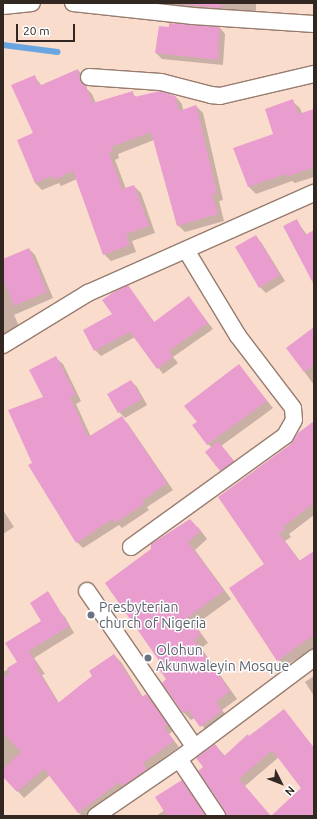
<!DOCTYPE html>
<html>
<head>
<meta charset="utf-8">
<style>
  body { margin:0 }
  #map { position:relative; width:317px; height:819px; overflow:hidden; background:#fadccd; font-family:Ubuntu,sans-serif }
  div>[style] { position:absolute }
  .shadow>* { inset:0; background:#0003 }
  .stream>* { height:6px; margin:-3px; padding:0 3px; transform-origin:3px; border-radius:3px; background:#68a5e1 }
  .building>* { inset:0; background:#e99dce }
  .roads { filter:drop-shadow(1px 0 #977c6e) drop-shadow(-1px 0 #977c6e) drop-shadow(0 1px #977c6e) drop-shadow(0 -1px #977c6e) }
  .street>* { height:16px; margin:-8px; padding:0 8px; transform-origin:8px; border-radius:8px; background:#fff }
  .dots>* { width:11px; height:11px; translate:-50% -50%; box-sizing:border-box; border:2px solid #fff; border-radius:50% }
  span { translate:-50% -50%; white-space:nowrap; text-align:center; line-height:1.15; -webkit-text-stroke:3px #fff; paint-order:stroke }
  .worship-label { font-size:14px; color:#5b616d }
  .left { translate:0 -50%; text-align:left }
  .frame { position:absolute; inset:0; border:4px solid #322721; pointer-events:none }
  .north { position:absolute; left:261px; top:763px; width:40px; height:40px; -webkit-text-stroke:3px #fff; paint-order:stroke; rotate:132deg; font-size:11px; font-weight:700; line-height:16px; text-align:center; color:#322721 }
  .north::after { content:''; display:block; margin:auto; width:14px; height:18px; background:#322721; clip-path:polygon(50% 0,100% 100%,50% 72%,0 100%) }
  .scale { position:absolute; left:16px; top:24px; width:59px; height:18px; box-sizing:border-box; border:2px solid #322721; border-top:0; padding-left:5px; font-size:12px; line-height:14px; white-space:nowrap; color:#322721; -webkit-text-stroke:3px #fff; paint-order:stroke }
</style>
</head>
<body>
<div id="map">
  <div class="shadow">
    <i style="clip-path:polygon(256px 3px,256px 16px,179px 10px,172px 4px)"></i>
    <i style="clip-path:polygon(220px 28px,225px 34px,223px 65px,162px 59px,156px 53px)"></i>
    <i style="clip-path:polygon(78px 70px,85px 77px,87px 89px,92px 94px,96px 103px,132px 93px,137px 98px,175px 96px,182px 104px,183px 110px,196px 106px,203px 113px,223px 200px,219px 201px,224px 221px,185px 232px,178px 225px,154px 140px,118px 154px,119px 158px,115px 160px,126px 189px,134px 186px,141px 193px,155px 233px,132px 241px,136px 252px,111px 261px,104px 254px,77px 179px,61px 186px,59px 183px,42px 190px,35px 183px,18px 140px,34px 134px,34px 76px,42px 86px)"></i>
    <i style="clip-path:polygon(292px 101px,300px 108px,302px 114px,314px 110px,314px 177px,295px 183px,292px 181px,256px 194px,249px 187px,235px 149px,274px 134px)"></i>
    <i style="clip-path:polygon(296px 220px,307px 235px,314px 231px,314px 283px)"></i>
    <i style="clip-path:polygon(255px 237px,261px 242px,285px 281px,266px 293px,260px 287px)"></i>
    <i style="clip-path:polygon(29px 249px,35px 255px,53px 298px,14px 315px,19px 326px,3px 334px,3px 260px)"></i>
    <i style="clip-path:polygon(128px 287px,155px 323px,189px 298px,213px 329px,173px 357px,178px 363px,163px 374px,135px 337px,101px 356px,95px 350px)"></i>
    <i style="clip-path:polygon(314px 328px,314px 385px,287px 348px)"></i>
    <i style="clip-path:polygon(56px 358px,63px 364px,81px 401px,76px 404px,91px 437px,122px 418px,128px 424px,173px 490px,147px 507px,149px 510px,122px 528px,119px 525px,83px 548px,77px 542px,34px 463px,44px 398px)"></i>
    <i style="clip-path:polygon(239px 366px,273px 408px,221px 446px,239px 467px,227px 476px,221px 470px,212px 448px,208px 444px,198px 422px)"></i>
    <i style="clip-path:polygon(131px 381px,137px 387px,147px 405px,125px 418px,119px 412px)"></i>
    <i style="clip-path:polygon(314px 422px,314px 515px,289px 534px,291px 537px,285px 541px,300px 561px,314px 552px,314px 648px,284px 667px,278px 660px,266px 565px,291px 444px)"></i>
    <i style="clip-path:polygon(3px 510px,14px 527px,3px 534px)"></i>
    <i style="clip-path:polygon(198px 527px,207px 539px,195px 550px,231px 599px,195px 625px,208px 643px,201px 648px,237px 699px,222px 710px,229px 719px,209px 733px,195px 718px,191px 720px,184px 713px,163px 683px,168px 680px,164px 665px,106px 583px)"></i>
    <i style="clip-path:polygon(59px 611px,65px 617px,74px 633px,34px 658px,45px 674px,42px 675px,59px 703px,93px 676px,114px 655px,121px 662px,143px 697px,146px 695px,153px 701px,173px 731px,169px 734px,179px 747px,148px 770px,153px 776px,125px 788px,88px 816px,82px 816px,78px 812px,50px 775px,24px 798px,3px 775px,3px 672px,18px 663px)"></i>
    <i style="clip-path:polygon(314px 676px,314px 696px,305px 682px)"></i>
    <i style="clip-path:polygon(284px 710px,314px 748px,314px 816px,273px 816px,302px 788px,279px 757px,245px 786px,270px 816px,236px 816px,205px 768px,215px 745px,225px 756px)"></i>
    <i style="clip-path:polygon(182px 782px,207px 816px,156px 816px,165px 810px)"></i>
  </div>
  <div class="stream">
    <i style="left:3px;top:45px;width:55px;rotate:7.3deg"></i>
  </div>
  <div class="building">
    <i style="clip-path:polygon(171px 3px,222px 3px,221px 8px)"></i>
    <i style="clip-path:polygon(169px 23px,220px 27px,218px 60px,155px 53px,159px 26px,169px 27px)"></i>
    <i style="clip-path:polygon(78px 69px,80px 81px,85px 85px,93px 103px,133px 91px,134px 97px,160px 91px,175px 96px,179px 111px,196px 105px,217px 193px,212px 194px,218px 214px,177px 226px,151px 132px,111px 147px,113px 151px,109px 153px,122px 189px,134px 185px,149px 226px,126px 234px,130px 245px,103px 255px,73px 171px,54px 180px,52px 176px,35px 183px,17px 140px,33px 133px,11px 85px,35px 75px,39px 86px)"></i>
    <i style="clip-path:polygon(293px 99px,298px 114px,314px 109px,314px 167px,287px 177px,286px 174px,248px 187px,233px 148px,273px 134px,265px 109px)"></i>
    <i style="clip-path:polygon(297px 219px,305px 235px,314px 230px,314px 285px,283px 226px)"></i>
    <i style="clip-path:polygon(256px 235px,280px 275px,259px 288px,235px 247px)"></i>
    <i style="clip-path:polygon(29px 248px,47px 292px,14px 306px,3px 278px,3px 259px)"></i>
    <i style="clip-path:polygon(128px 285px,154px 322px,189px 296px,208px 323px,169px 351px,173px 357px,157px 369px,130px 332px,94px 351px,83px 330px,112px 314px,102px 300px,114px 292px)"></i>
    <i style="clip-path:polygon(314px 327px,314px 365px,304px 372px,286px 348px)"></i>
    <i style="clip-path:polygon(56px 356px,76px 395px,70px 397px,88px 437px,122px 416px,167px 483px,142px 501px,144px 504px,115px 523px,113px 519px,76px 543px,28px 465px,32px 463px,8px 410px,43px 397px,29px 370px)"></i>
    <i style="clip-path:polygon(239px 364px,267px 401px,207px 445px,192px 425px,197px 422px,184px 406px)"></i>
    <i style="clip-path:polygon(131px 380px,142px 399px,118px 413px,107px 394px)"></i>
    <i style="clip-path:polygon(314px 421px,314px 503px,283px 527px,285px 529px,279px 533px,299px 561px,314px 551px,314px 635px,277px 661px,229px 588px,264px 564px,218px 497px,291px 444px,298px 433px)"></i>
    <i style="clip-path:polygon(218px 441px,234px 461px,220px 471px,205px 452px)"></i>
    <i style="clip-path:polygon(190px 519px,201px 531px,188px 542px,224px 591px,188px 617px,201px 635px,194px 640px,230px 691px,216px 702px,222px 711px,200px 727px,188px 710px,183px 713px,162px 683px,166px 679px,158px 668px,162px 665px,105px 583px,151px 549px,151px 544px)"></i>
    <i style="clip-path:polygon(48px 591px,69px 626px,29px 651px,39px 668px,37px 669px,58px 703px,92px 676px,89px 671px,114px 654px,142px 697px,146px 694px,168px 725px,164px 727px,174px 741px,143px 763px,147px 769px,122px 786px,119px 782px,78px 813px,44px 769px,17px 792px,3px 777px,3px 769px,21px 752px,3px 733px,3px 678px,10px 673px,7px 668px,17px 662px,5px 643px,41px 621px,30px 603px)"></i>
    <i style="clip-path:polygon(284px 709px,314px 748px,314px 816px,271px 816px,301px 788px,272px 750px,239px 779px,271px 816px,226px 816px,225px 811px,198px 771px,203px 767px,196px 758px,215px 744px,224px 756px,248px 734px,249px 736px)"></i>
    <i style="clip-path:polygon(182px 780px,206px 816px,167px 816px,155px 797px)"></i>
  </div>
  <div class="roads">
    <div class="street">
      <i style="left:73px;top:3px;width:121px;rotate:6.2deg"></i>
      <i style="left:193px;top:16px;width:121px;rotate:3.8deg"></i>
      <i style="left:3px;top:6px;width:29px;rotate:-6deg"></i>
      <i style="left:89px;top:77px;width:72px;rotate:4deg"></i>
      <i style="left:161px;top:82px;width:52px;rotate:14.6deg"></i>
      <i style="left:211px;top:95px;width:9px;rotate:6deg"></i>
      <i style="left:220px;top:96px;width:97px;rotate:-13.2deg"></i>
      <i style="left:3px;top:345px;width:100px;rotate:-31.5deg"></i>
      <i style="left:88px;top:293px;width:247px;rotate:-23.9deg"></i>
      <i style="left:131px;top:547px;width:190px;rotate:-35.8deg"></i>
      <i style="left:285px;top:436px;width:18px;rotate:-61deg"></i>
      <i style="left:294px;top:420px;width:12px;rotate:-95deg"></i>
      <i style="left:293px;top:408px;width:91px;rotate:-127.4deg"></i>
      <i style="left:238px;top:336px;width:100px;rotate:-121.2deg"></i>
      <i style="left:87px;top:591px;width:188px;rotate:55.4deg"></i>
      <i style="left:179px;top:759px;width:69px;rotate:56.3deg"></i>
      <i style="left:96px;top:816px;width:101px;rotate:-34.5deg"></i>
      <i style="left:179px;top:759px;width:169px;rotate:-36.8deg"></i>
    </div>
  </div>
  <div class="dots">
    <i style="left:91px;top:615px;background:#6b7280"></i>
    <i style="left:148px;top:658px;background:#6b7280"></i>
  </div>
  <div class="worship-label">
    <span class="left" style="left:99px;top:615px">Presbyterian<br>church of Nigeria</span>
    <span class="left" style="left:156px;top:658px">Olohun<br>Akunwaleyin Mosque</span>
  </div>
  <div class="frame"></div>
  <div class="north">N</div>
  <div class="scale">20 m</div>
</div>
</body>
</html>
